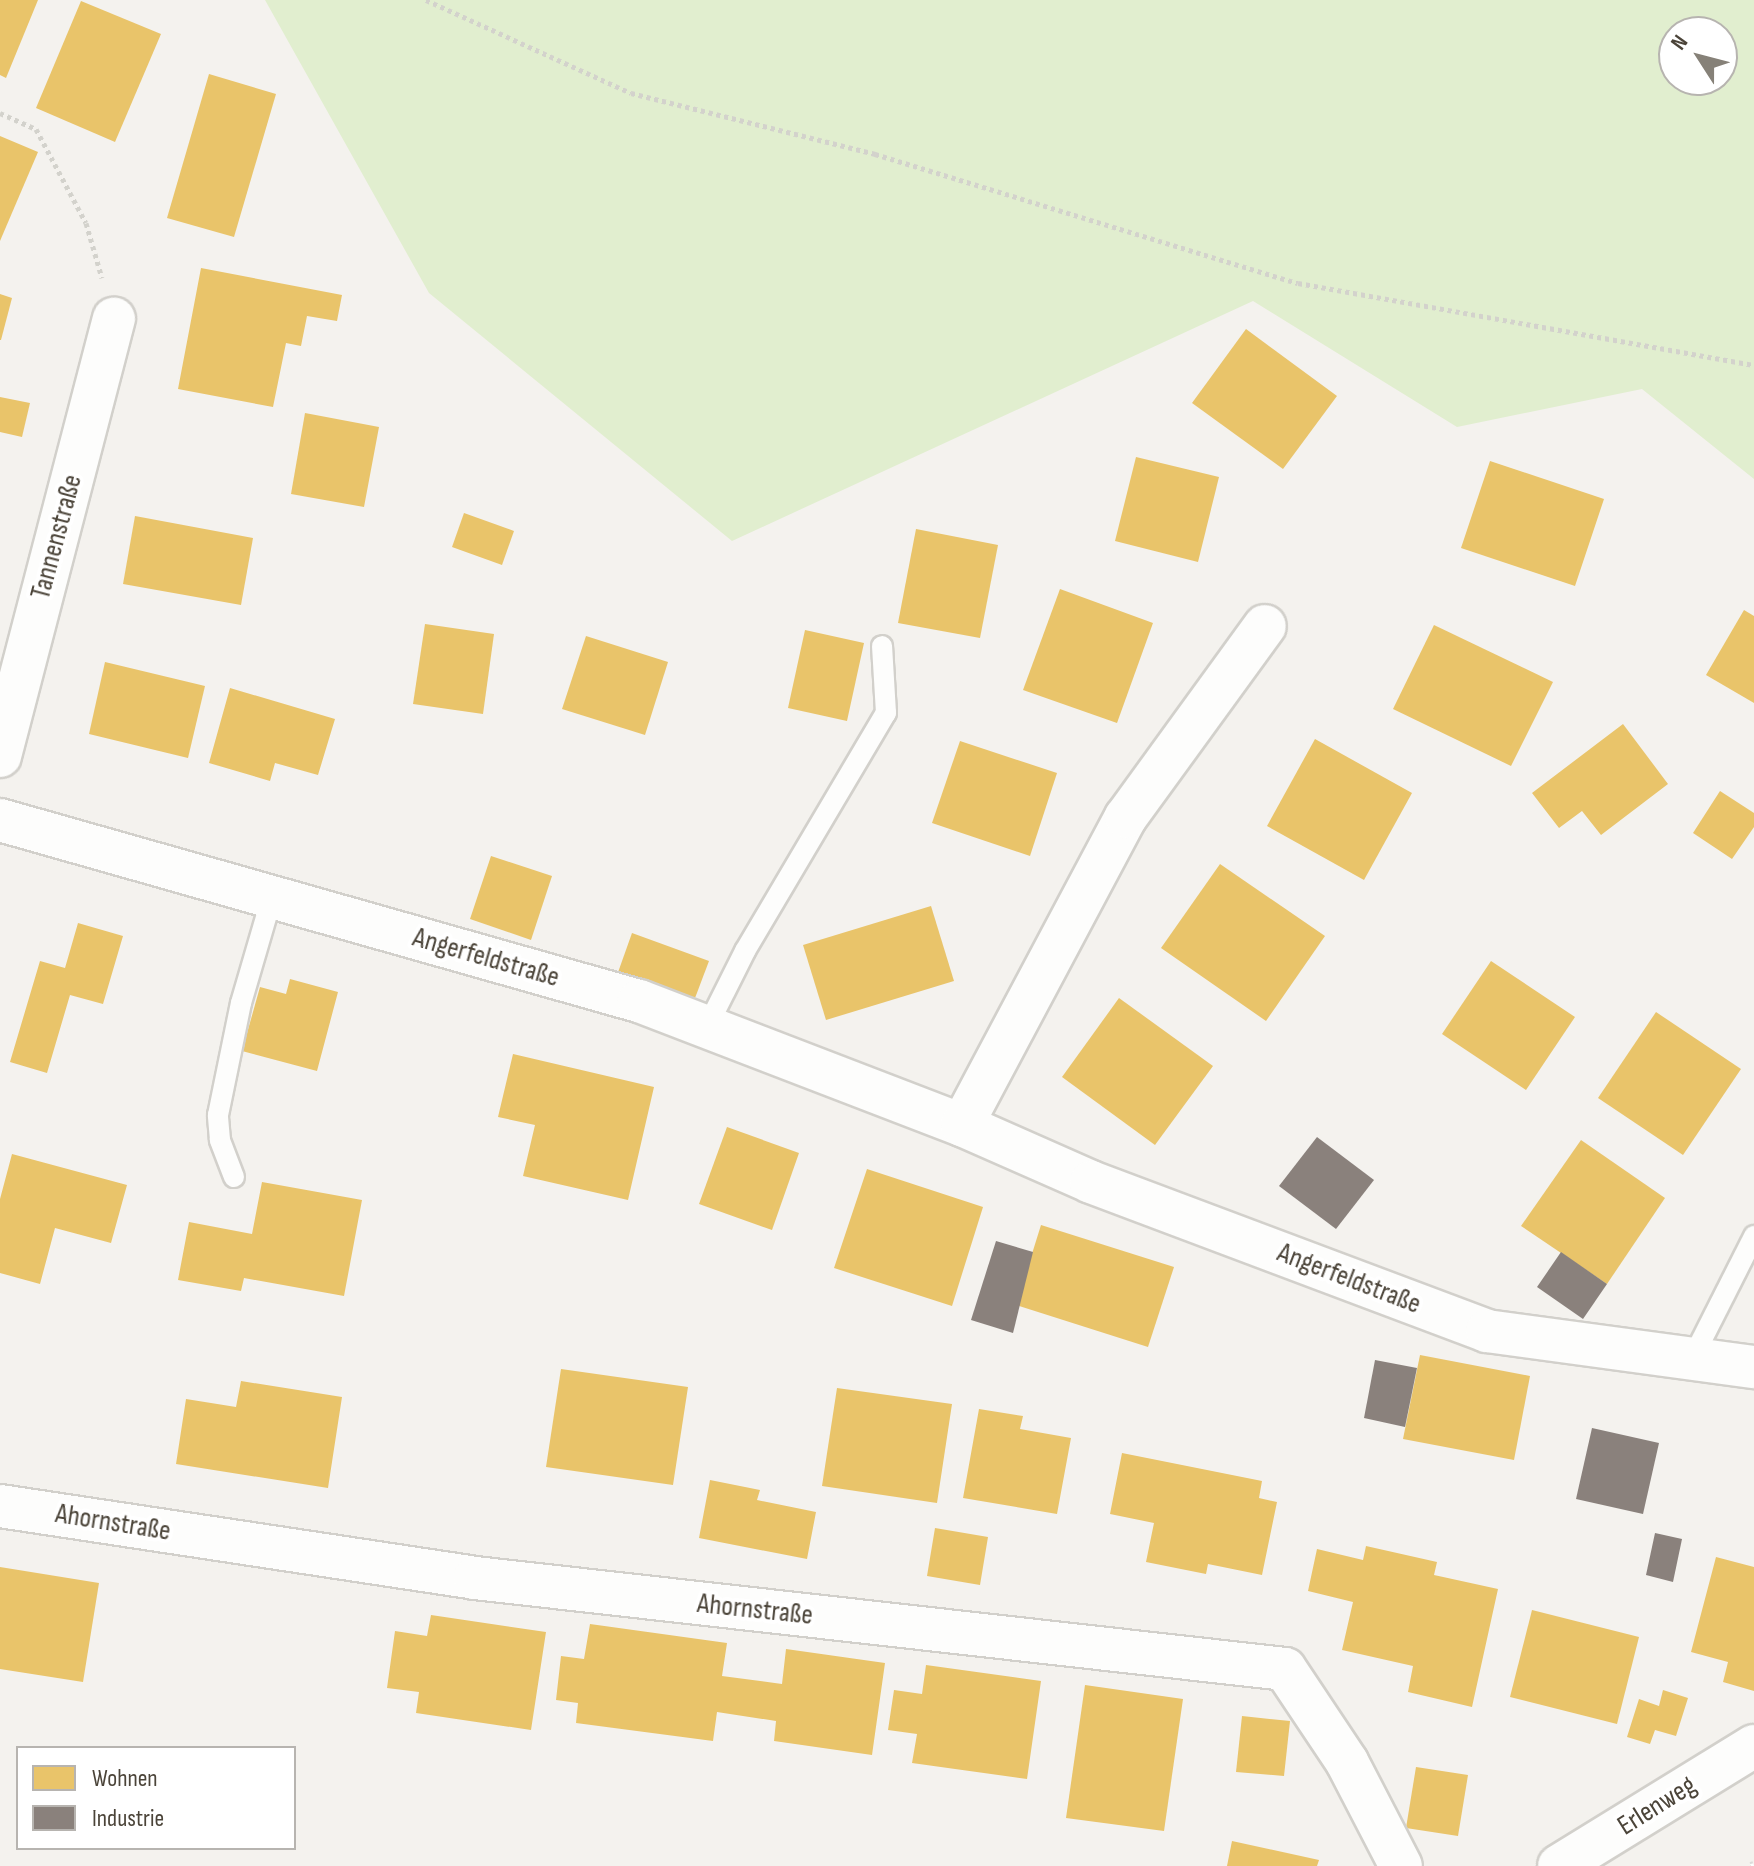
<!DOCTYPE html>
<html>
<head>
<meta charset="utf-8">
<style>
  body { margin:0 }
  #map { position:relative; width:1754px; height:1866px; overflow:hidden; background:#f4f2ee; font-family:"Sofia Sans Condensed",sans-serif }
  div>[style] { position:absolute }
  .green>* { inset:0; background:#e1eecf }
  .homes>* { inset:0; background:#e9c46a }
  .industry>* { inset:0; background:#8a817c }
  .path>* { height:5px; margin-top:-2.5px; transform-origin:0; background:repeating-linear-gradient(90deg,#d3d2cc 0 4px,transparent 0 8px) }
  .roads { filter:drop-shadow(2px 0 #d2d0cb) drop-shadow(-2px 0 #d2d0cb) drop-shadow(0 2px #d2d0cb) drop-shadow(0 -2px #d2d0cb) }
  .service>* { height:20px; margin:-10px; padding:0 10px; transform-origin:10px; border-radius:10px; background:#fdfdfc }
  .minor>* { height:42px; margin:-21px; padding:0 21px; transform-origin:21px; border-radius:21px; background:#fdfdfc }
  .rail>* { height:9px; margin-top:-4.5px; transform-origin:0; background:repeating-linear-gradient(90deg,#fff 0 18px,#dbdbda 0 36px); box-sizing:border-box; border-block:2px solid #dbdbda }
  span { translate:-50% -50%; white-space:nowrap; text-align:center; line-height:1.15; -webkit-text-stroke:8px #fff; paint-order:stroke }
  .street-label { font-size:28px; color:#4b4439 }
  .legend { position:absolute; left:16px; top:1746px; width:280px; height:104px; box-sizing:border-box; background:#fff; border:2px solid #b7b4b0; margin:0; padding:10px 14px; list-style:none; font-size:24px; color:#4b4439 }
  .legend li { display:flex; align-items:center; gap:16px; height:40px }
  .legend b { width:40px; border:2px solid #b7b4b0 }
  .north { position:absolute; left:1658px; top:16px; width:80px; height:80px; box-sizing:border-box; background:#fff; border:2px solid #b7b4b0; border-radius:50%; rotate:306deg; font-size:22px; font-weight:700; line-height:32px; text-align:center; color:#4b4439 }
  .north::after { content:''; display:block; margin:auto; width:28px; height:36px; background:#868178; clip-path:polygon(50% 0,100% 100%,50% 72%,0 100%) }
</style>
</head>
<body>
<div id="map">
  <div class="green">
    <i style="clip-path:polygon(evenodd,265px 0,1754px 0,1754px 479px,1642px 389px,1457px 427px,1253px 301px,732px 541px,429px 293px,265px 0,1674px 32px,1722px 32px,1722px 80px,1674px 80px,1674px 32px)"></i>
  </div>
  <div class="homes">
    <i style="clip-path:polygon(0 0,38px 0,6px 78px,0 75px)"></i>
    <i style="clip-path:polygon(81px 1px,161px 34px,115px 142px,36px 108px)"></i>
    <i style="clip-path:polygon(209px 74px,276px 94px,234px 237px,167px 218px)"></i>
    <i style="clip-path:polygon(0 136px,38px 152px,0 241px)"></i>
    <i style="clip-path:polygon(201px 268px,342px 295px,337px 321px,307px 316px,301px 346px,286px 343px,273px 407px,178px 389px)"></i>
    <i style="clip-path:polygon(0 294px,12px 298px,1px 340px,0 340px)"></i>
    <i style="clip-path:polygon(1246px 329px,1337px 396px,1283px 469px,1192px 403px)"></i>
    <i style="clip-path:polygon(0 397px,30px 403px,22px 437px,0 432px)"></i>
    <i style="clip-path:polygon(305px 413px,379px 427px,364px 507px,291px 494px)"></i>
    <i style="clip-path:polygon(1136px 457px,1219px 477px,1198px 562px,1115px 541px)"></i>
    <i style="clip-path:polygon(1490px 461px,1604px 499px,1575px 586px,1461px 548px)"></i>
    <i style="clip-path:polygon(464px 513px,514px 531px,502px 565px,452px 547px)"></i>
    <i style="clip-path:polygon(135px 516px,253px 538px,241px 605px,123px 584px)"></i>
    <i style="clip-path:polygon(916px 529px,998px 545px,980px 638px,898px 623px)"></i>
    <i style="clip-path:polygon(1060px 589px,1153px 623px,1117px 723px,1023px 690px)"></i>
    <i style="clip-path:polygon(1744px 610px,1754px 616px,1754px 703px,1706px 675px)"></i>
    <i style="clip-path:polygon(425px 624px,494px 634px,483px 714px,413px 704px)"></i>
    <i style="clip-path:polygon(1434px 625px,1553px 682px,1511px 766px,1393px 709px)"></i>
    <i style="clip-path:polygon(805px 630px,864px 643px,847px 721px,788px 708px)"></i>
    <i style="clip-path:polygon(586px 636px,668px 662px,645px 735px,562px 709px)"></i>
    <i style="clip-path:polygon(105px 662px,205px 686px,188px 758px,89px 734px)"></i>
    <i style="clip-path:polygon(230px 688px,335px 719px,318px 775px,275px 763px,270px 781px,209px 763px)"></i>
    <i style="clip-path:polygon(1623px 724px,1668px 784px,1601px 835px,1582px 811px,1559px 828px,1532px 793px)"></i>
    <i style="clip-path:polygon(1315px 739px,1412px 793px,1364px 880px,1267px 826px)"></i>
    <i style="clip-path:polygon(960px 741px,1057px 773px,1030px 856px,932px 823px)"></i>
    <i style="clip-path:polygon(1720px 791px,1754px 813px,1754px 827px,1732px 859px,1693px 833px)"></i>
    <i style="clip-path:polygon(491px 856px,552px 876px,531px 940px,470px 919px)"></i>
    <i style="clip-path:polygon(1220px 864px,1325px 936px,1266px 1021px,1161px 948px)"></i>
    <i style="clip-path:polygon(931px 906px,954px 981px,826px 1020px,803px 945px)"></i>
    <i style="clip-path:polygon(78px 923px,123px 936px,103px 1004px,70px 995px,47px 1073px,10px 1062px,40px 961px,65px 968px)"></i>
    <i style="clip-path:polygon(632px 933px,709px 961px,692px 1006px,616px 978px)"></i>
    <i style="clip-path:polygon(1491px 961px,1575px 1017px,1526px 1090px,1442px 1034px)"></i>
    <i style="clip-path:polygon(290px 979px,338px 992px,317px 1071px,242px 1051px,260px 987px,286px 994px)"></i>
    <i style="clip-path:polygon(1119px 998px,1213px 1066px,1155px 1145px,1062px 1077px)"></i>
    <i style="clip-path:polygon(1656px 1012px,1741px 1069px,1683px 1155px,1598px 1098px)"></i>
    <i style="clip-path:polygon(513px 1054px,654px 1087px,628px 1200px,523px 1176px,535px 1125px,498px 1117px)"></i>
    <i style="clip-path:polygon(727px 1127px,799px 1153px,772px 1230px,699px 1204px)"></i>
    <i style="clip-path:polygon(1581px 1140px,1665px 1198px,1607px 1284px,1521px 1226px)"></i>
    <i style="clip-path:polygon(12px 1154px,127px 1185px,111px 1243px,55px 1228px,40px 1284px,0 1273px,0 1199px)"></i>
    <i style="clip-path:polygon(867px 1169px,983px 1207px,952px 1306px,834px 1268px)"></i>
    <i style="clip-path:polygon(262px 1182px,362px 1200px,344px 1296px,244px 1278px,241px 1291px,178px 1280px,189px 1222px,252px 1234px)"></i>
    <i style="clip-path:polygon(1041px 1225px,1174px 1267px,1148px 1347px,1016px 1305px)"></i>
    <i style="clip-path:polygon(1420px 1355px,1530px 1376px,1514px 1460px,1403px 1439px)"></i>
    <i style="clip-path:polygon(561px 1369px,688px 1387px,673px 1485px,546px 1467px)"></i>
    <i style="clip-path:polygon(241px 1381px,342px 1397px,328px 1488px,176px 1464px,186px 1399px,236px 1407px)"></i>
    <i style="clip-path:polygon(837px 1388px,952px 1404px,937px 1503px,822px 1486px)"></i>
    <i style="clip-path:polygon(979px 1409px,1023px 1416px,1020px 1429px,1071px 1438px,1057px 1514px,963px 1498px)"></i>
    <i style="clip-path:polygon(1122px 1453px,1262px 1481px,1259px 1498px,1277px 1502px,1262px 1575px,1208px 1564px,1206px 1574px,1146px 1562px,1154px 1523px,1110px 1514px)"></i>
    <i style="clip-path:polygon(710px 1480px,760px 1490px,757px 1500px,816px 1512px,807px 1559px,699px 1538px)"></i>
    <i style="clip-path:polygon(935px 1528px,988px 1537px,980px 1585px,927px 1576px)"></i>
    <i style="clip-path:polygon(1366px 1546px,1437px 1562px,1434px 1575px,1498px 1589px,1472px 1707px,1408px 1692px,1413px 1666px,1342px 1650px,1353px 1602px,1308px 1591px,1317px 1549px,1363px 1560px)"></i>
    <i style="clip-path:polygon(1716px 1557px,1754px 1567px,1754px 1691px,1723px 1682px,1728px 1662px,1691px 1652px)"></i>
    <i style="clip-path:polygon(0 1567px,99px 1583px,83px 1682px,0 1669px)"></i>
    <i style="clip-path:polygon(1532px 1610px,1639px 1637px,1617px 1724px,1510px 1697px)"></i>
    <i style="clip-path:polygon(431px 1615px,546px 1632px,531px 1730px,416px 1713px,419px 1692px,387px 1688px,395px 1631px,427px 1636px)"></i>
    <i style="clip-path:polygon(590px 1624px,727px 1643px,722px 1676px,782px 1684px,786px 1649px,885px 1663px,872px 1755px,774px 1741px,776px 1721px,717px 1712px,713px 1741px,576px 1723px,578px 1703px,556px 1700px,561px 1656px,584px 1659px)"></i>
    <i style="clip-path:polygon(926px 1665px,1041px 1681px,1027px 1779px,912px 1763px,917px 1734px,888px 1730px,894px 1690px,922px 1694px)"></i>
    <i style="clip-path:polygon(1085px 1685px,1183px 1699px,1164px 1831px,1066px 1818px)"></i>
    <i style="clip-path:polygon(1663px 1690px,1688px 1698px,1676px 1736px,1655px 1730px,1650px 1744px,1627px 1737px,1639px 1699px,1659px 1706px)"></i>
    <i style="clip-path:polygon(1242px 1716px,1290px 1721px,1284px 1776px,1236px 1772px)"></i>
    <i style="clip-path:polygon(1416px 1767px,1468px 1775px,1458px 1836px,1406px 1828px)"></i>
    <i style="clip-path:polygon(1232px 1841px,1319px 1860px,1317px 1866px,1227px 1866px)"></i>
  </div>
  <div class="industry">
    <i style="clip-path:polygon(1317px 1137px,1374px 1180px,1336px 1229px,1279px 1186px)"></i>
    <i style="clip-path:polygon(996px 1241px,1033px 1252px,1013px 1333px,971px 1320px)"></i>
    <i style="clip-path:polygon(1561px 1252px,1607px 1284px,1583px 1319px,1537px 1287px)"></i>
    <i style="clip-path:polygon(1375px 1360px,1417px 1368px,1405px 1427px,1364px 1418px)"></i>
    <i style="clip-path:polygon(1592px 1428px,1659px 1443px,1643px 1514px,1576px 1499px)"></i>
    <i style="clip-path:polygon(1655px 1533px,1682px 1539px,1673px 1582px,1646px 1575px)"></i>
  </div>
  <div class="path">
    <i style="left:426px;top:0;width:225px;rotate:24.4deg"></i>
    <i style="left:631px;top:93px;width:252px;rotate:14deg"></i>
    <i style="left:875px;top:154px;width:442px;rotate:17deg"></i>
    <i style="left:1298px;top:283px;width:463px;rotate:10.2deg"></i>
    <i style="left:0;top:113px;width:39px;rotate:24deg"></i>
    <i style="left:36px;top:129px;width:106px;rotate:62deg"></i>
    <i style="left:86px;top:223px;width:57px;rotate:73.8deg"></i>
  </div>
  <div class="roads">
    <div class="service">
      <i style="left:707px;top:1027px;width:85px;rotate:-63.4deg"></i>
      <i style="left:745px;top:951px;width:277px;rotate:-59.4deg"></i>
      <i style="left:886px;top:713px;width:67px;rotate:-93.4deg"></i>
      <i style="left:234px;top:1177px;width:40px;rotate:-111deg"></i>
      <i style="left:220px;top:1140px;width:25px;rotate:-95deg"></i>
      <i style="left:218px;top:1115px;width:114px;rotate:-78.4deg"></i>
      <i style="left:241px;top:1003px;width:110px;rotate:-73.7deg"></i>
      <i style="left:1692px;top:1359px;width:138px;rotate:-63.2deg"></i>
    </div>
    <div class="minor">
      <i style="left:0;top:756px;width:452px;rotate:-75.4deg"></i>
      <i style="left:0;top:820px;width:664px;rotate:15.82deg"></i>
      <i style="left:639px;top:1001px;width:346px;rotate:21deg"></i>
      <i style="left:962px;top:1125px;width:141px;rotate:23.8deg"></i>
      <i style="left:1091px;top:1182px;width:423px;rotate:20.6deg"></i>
      <i style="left:1487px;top:1331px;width:269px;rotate:7.7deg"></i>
      <i style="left:962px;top:1125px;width:349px;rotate:-62deg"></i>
      <i style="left:1126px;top:817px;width:236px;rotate:-54deg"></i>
      <i style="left:0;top:1506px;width:480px;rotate:8.6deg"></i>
      <i style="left:475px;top:1578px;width:815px;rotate:6.41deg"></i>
      <i style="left:1285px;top:1669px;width:112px;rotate:56.3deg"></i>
      <i style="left:1347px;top:1762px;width:117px;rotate:62.6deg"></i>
      <i style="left:1559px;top:1866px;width:229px;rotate:-31.6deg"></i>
    </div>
  </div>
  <div class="rail">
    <i style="left:1751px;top:1866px;width:3px;rotate:-18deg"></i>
  </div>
  <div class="street-label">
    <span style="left:57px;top:537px;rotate:-75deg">Tannenstraße</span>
    <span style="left:486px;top:958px;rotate:16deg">Angerfeldstraße</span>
    <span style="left:1349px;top:1279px;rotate:21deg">Angerfeldstraße</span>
    <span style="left:113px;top:1523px;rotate:9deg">Ahornstraße</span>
    <span style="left:755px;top:1610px;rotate:6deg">Ahornstraße</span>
    <span style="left:1657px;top:1806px;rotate:-32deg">Erlenweg</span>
  </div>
  <ul class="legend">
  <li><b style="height:22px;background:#e9c46a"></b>Wohnen</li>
  <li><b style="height:22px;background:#8a817c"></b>Industrie</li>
  </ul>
  <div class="north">N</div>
</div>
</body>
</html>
